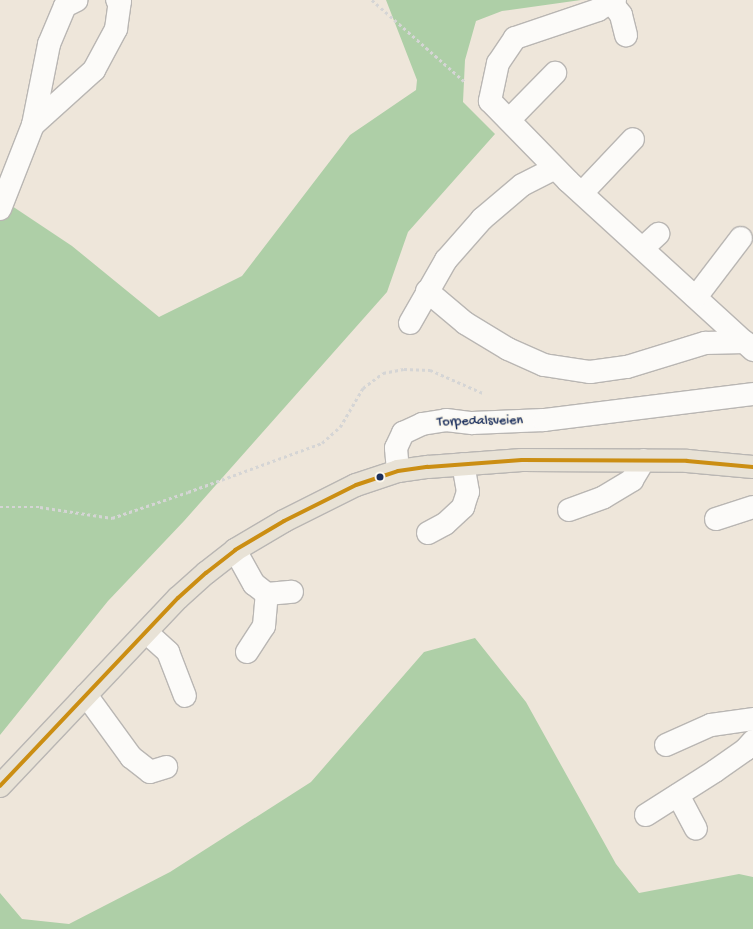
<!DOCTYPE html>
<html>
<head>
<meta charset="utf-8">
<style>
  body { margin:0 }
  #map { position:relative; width:753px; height:929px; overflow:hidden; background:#eee6da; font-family:"Gochi Hand",sans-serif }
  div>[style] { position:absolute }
  .forest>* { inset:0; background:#aecfa7 }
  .path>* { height:2.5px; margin-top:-1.25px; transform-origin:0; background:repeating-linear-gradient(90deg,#d5d5d5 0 3px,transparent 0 6px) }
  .roads { filter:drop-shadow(1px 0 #b9b6b3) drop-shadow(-1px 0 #b9b6b3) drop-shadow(0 1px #b9b6b3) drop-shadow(0 -1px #b9b6b3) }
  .minor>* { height:22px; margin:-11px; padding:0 11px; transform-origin:11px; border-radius:11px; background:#fcfbf9 }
  .major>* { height:22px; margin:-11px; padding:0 11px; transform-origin:11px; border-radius:11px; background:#e8e2d6 }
  .bus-1>* { height:4px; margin:-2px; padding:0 2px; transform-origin:2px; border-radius:2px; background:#cb8e13 }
  .dots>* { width:11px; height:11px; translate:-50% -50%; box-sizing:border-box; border:2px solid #fbf7ec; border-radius:50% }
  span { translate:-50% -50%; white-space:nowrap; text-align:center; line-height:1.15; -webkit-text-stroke:3px #fbf7ec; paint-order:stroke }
  .street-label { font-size:14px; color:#1b2f5e }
</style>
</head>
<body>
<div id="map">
  <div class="forest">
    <i style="clip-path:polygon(386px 0,581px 0,502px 11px,476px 21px,465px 60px,463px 102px,495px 134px,408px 232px,387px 292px,184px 521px,108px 601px,0 735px,0 198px,72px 246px,159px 317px,242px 276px,350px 135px,416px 90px,417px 80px)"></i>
    <i style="clip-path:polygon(475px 638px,526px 702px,616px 864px,639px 893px,739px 874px,753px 877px,753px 929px,0 929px,0 893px,22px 919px,69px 924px,170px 872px,311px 782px,424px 652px)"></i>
  </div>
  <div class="path">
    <i style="left:372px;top:0;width:124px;rotate:41.4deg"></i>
    <i style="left:0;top:507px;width:40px"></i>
    <i style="left:40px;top:507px;width:73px;rotate:8.7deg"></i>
    <i style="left:112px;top:518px;width:80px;rotate:-18.9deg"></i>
    <i style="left:188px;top:492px;width:143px;rotate:-20.1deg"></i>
    <i style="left:322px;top:443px;width:24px;rotate:-42deg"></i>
    <i style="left:340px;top:427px;width:45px;rotate:-59.5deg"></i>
    <i style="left:363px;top:388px;width:25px;rotate:-37deg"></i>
    <i style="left:383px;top:373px;width:21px;rotate:-11deg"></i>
    <i style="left:404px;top:369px;width:26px;rotate:2deg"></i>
    <i style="left:430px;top:370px;width:58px;rotate:23.5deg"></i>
  </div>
  <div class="roads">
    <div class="minor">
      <i style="left:615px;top:0;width:20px;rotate:150deg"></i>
      <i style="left:598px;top:10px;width:88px;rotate:161.4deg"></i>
      <i style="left:515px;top:38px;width:30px;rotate:124deg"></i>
      <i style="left:498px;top:63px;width:39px;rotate:102deg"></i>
      <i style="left:490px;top:101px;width:112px;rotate:45.7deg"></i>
      <i style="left:568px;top:181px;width:251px;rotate:42.4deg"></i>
      <i style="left:611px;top:2px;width:16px;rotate:52deg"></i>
      <i style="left:621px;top:15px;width:21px;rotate:76deg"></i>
      <i style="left:509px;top:120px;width:66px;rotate:-45.6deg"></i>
      <i style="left:33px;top:125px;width:82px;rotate:-42deg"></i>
      <i style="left:94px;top:70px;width:47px;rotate:-61.8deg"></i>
      <i style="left:116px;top:29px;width:28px;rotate:-82deg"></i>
      <i style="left:120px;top:1px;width:3px;rotate:-162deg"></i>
      <i style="left:582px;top:193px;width:74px;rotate:-46.6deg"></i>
      <i style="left:0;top:209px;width:90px;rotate:-68.6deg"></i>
      <i style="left:33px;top:125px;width:83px;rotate:-78.8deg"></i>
      <i style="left:49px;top:44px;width:41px;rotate:-67.2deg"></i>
      <i style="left:65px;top:6px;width:13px;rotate:-27deg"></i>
      <i style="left:643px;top:248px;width:21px;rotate:-43deg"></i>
      <i style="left:427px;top:291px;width:50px;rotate:40.1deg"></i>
      <i style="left:465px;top:323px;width:50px;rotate:31.2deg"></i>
      <i style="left:508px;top:349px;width:39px;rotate:24deg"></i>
      <i style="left:544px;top:365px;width:47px;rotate:8.7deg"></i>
      <i style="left:590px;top:372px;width:37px;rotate:-8deg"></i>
      <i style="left:627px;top:367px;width:82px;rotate:-17.1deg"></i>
      <i style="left:705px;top:343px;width:40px;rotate:-1.4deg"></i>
      <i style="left:696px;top:297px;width:74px;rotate:-52.7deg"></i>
      <i style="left:410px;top:323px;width:73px;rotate:-60.3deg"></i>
      <i style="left:446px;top:260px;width:55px;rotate:-48.7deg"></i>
      <i style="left:482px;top:219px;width:52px;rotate:-40.4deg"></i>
      <i style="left:522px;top:185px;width:37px;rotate:-27deg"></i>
      <i style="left:398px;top:471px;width:23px;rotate:-95deg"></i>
      <i style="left:396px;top:448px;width:17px;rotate:-65deg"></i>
      <i style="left:403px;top:433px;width:21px;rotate:-25deg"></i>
      <i style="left:422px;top:424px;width:24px;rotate:-9deg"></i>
      <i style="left:446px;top:420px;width:26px;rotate:7deg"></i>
      <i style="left:472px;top:423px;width:72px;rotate:-2.4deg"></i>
      <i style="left:544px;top:420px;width:211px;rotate:-7.1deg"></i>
      <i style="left:569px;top:510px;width:37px;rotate:-20deg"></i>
      <i style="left:604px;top:497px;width:33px;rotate:-31deg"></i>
      <i style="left:632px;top:480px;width:23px;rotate:-59deg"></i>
      <i style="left:716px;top:519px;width:39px;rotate:-18deg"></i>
      <i style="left:428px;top:533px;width:19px;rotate:-28deg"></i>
      <i style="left:445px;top:524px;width:25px;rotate:-43deg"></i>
      <i style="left:463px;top:507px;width:16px;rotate:-72deg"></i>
      <i style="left:468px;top:492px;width:28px;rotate:-100deg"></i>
      <i style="left:235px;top:550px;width:39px;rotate:61deg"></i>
      <i style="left:254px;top:584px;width:16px;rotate:38deg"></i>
      <i style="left:267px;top:594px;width:25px;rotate:-5deg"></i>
      <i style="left:146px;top:632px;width:30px;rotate:42deg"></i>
      <i style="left:168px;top:652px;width:47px;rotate:68.9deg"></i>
      <i style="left:247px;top:652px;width:31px;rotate:-57deg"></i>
      <i style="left:264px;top:626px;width:32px;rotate:-85deg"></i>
      <i style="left:86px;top:695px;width:77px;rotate:54deg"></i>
      <i style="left:131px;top:757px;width:24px;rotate:38deg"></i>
      <i style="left:150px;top:772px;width:17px;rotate:-17deg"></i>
      <i style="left:666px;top:745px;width:49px;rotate:-24deg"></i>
      <i style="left:711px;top:725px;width:42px;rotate:-8.1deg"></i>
      <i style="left:678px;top:795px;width:38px;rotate:62deg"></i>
      <i style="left:646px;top:815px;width:82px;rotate:-32.5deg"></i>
      <i style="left:715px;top:771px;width:37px;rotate:-35deg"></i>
      <i style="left:745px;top:750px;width:12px;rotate:-48deg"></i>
    </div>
    <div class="major">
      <i style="left:0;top:786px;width:259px;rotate:-46.6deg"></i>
      <i style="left:178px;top:598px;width:38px;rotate:-42deg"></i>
      <i style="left:206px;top:573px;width:37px;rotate:-38deg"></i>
      <i style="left:235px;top:550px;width:57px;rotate:-30.6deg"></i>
      <i style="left:284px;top:521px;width:80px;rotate:-26.6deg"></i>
      <i style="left:356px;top:485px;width:44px;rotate:-18.4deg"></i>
      <i style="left:398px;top:471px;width:30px;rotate:-8deg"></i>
      <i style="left:428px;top:467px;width:94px;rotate:-4.3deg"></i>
      <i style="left:522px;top:460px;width:165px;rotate:0.3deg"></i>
      <i style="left:687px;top:461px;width:66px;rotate:5.2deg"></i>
    </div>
  </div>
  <div class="bus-1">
    <i style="left:0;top:786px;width:259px;rotate:-46.6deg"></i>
    <i style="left:178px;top:598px;width:38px;rotate:-42deg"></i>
    <i style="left:206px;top:573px;width:37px;rotate:-38deg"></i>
    <i style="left:235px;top:550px;width:57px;rotate:-30.6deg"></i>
    <i style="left:284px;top:521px;width:80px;rotate:-26.6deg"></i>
    <i style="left:356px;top:485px;width:44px;rotate:-18.4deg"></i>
    <i style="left:398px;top:471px;width:30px;rotate:-8deg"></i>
    <i style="left:428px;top:467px;width:94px;rotate:-4.3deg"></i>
    <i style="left:522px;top:460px;width:165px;rotate:0.3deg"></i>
    <i style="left:687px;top:461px;width:66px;rotate:5.2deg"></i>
  </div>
  <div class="dots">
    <i style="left:380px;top:477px;background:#1b2f5e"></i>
  </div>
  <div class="street-label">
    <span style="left:480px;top:422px;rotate:-1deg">Torpedalsveien</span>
  </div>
</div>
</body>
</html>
